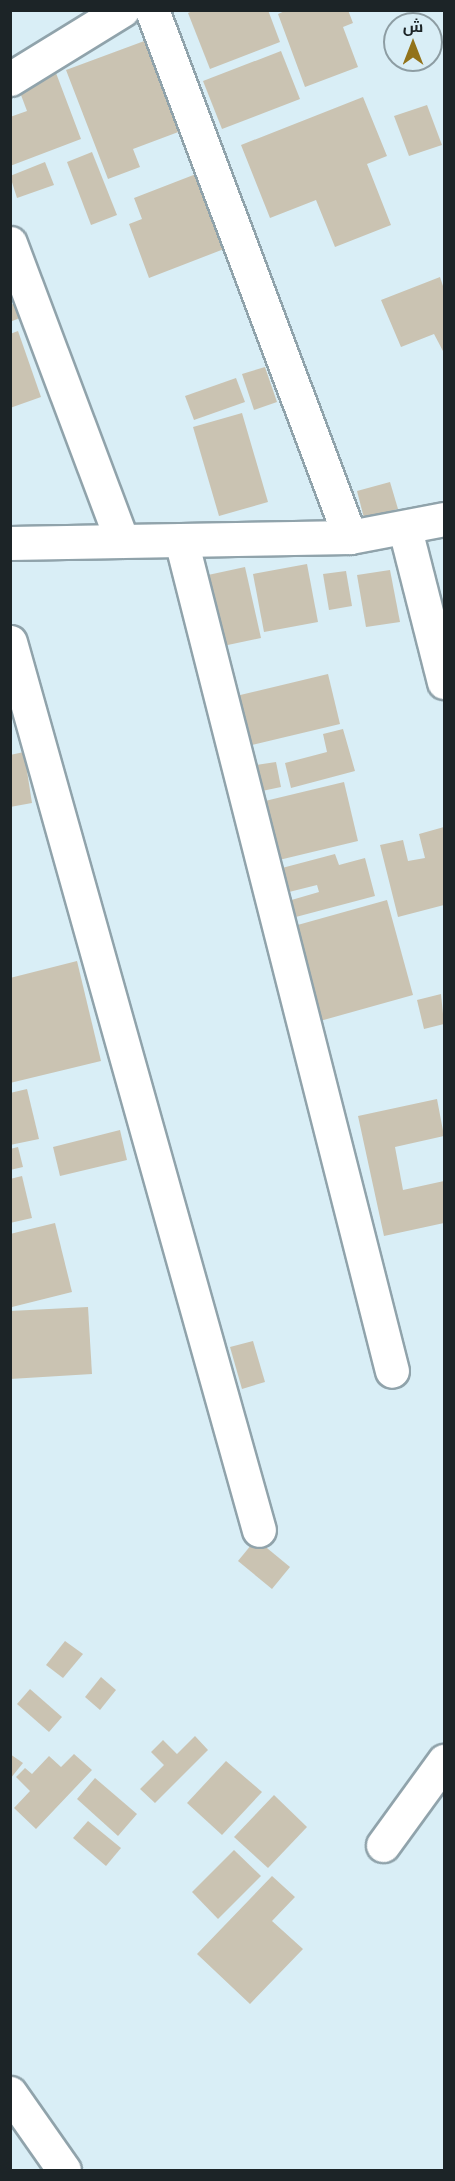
<!DOCTYPE html>
<html>
<head>
<meta charset="utf-8">
<style>
  body { margin:0 }
  #map { position:relative; width:455px; height:2181px; overflow:hidden; background:#d9eef6; font-family:Barlow,Cairo,sans-serif }
  div>[style] { position:absolute }
  .building>* { inset:0; background:#cac3b2 }
  .roads { filter:drop-shadow(2px 0 #90a3ab) drop-shadow(-2px 0 #90a3ab) drop-shadow(0 2px #90a3ab) drop-shadow(0 -2px #90a3ab) }
  .street>* { height:33px; margin:-16.5px; padding:0 16.5px; transform-origin:16.5px; border-radius:16.5px; background:#fff }
  span { translate:-50% -50%; white-space:nowrap; text-align:center; line-height:1.15; -webkit-text-stroke:5px #d9eef6; paint-order:stroke }
  .frame { position:absolute; inset:0; border:12px solid #1c2427; pointer-events:none }
  .north { position:absolute; left:383px; top:12px; width:60px; height:60px; box-sizing:border-box; background:#d9eef6; border:2px solid #8d9da3; border-radius:50%; rotate:0deg; font-size:16px; font-weight:700; line-height:24px; text-align:center; color:#1c2427 }
  .north::after { content:''; display:block; margin:auto; width:21px; height:27px; background:#92731a; clip-path:polygon(50% 0,100% 100%,50% 72%,0 100%) }
</style>
</head>
<body>
<div id="map">
  <div class="building">
    <i style="clip-path:polygon(195px 10px,268px 10px,280px 42px,210px 69px,188px 13px)"></i>
    <i style="clip-path:polygon(287px 10px,348px 10px,353px 23px,343px 27px,358px 67px,305px 87px,278px 14px)"></i>
    <i style="clip-path:polygon(147px 40px,181px 131px,133px 149px,140px 167px,108px 179px,66px 70px)"></i>
    <i style="clip-path:polygon(281px 51px,300px 99px,222px 129px,203px 81px)"></i>
    <i style="clip-path:polygon(56px 73px,81px 139px,10px 166px,10px 117px,27px 111px,18px 87px)"></i>
    <i style="clip-path:polygon(363px 97px,387px 156px,367px 164px,391px 225px,335px 247px,316px 200px,270px 218px,241px 145px)"></i>
    <i style="clip-path:polygon(427px 105px,442px 145px,409px 156px,394px 116px)"></i>
    <i style="clip-path:polygon(92px 152px,117px 215px,91px 225px,67px 162px)"></i>
    <i style="clip-path:polygon(45px 162px,54px 185px,17px 198px,10px 176px)"></i>
    <i style="clip-path:polygon(196px 174px,224px 249px,149px 278px,129px 224px,142px 219px,134px 198px)"></i>
    <i style="clip-path:polygon(440px 277px,444px 289px,444px 353px,434px 334px,401px 347px,381px 300px)"></i>
    <i style="clip-path:polygon(16px 303px,22px 317px,10px 322px,10px 305px)"></i>
    <i style="clip-path:polygon(18px 331px,41px 397px,10px 408px,10px 334px)"></i>
    <i style="clip-path:polygon(265px 367px,277px 402px,254px 410px,242px 374px)"></i>
    <i style="clip-path:polygon(236px 378px,245px 402px,194px 420px,185px 396px)"></i>
    <i style="clip-path:polygon(242px 413px,268px 502px,219px 516px,193px 427px)"></i>
    <i style="clip-path:polygon(390px 482px,398px 509px,364px 518px,357px 491px)"></i>
    <i style="clip-path:polygon(307px 564px,318px 622px,264px 632px,253px 574px)"></i>
    <i style="clip-path:polygon(245px 567px,261px 638px,223px 646px,208px 575px)"></i>
    <i style="clip-path:polygon(390px 570px,400px 622px,366px 627px,357px 575px)"></i>
    <i style="clip-path:polygon(346px 571px,352px 606px,329px 610px,323px 574px)"></i>
    <i style="clip-path:polygon(328px 674px,340px 724px,248px 746px,236px 696px)"></i>
    <i style="clip-path:polygon(343px 729px,355px 771px,291px 788px,285px 763px,327px 752px,323px 734px)"></i>
    <i style="clip-path:polygon(24px 752px,32px 803px,10px 807px,10px 755px)"></i>
    <i style="clip-path:polygon(276px 762px,281px 787px,262px 791px,256px 765px)"></i>
    <i style="clip-path:polygon(344px 782px,358px 841px,279px 860px,265px 801px)"></i>
    <i style="clip-path:polygon(444px 827px,444px 905px,398px 917px,380px 845px,403px 840px,408px 861px,425px 858px,419px 834px)"></i>
    <i style="clip-path:polygon(335px 854px,339px 865px,365px 858px,375px 896px,292px 918px,288px 901px,319px 892px,317px 885px,289px 892px,282px 868px)"></i>
    <i style="clip-path:polygon(387px 900px,413px 995px,320px 1021px,294px 926px)"></i>
    <i style="clip-path:polygon(77px 961px,101px 1061px,10px 1083px,10px 978px)"></i>
    <i style="clip-path:polygon(441px 994px,444px 1024px,424px 1029px,417px 1000px)"></i>
    <i style="clip-path:polygon(27px 1089px,39px 1139px,10px 1145px,10px 1093px)"></i>
    <i style="clip-path:polygon(437px 1099px,444px 1136px,395px 1147px,403px 1190px,444px 1181px,444px 1223px,384px 1236px,358px 1116px)"></i>
    <i style="clip-path:polygon(120px 1130px,127px 1160px,60px 1176px,53px 1147px)"></i>
    <i style="clip-path:polygon(18px 1147px,23px 1167px,10px 1170px,10px 1149px)"></i>
    <i style="clip-path:polygon(22px 1176px,32px 1218px,10px 1223px,10px 1179px)"></i>
    <i style="clip-path:polygon(55px 1223px,72px 1292px,12px 1307px,10px 1234px)"></i>
    <i style="clip-path:polygon(88px 1307px,92px 1374px,10px 1379px,10px 1311px)"></i>
    <i style="clip-path:polygon(253px 1341px,265px 1382px,242px 1389px,230px 1347px)"></i>
    <i style="clip-path:polygon(256px 1539px,290px 1567px,272px 1589px,238px 1561px)"></i>
    <i style="clip-path:polygon(65px 1641px,83px 1654px,63px 1678px,46px 1665px)"></i>
    <i style="clip-path:polygon(101px 1677px,116px 1690px,100px 1710px,85px 1697px)"></i>
    <i style="clip-path:polygon(30px 1689px,62px 1717px,49px 1732px,17px 1704px)"></i>
    <i style="clip-path:polygon(195px 1736px,208px 1750px,155px 1803px,140px 1789px,164px 1765px,151px 1752px,163px 1740px,177px 1754px)"></i>
    <i style="clip-path:polygon(10px 1754px,23px 1763px,10px 1779px)"></i>
    <i style="clip-path:polygon(74px 1754px,92px 1770px,36px 1829px,14px 1808px,30px 1791px,16px 1777px,25px 1768px,32px 1774px,49px 1756px,61px 1767px)"></i>
    <i style="clip-path:polygon(226px 1761px,262px 1792px,222px 1835px,187px 1803px)"></i>
    <i style="clip-path:polygon(95px 1778px,137px 1814px,118px 1836px,77px 1799px)"></i>
    <i style="clip-path:polygon(274px 1795px,307px 1827px,268px 1868px,234px 1837px)"></i>
    <i style="clip-path:polygon(88px 1821px,121px 1848px,106px 1866px,73px 1838px)"></i>
    <i style="clip-path:polygon(234px 1850px,261px 1876px,218px 1919px,192px 1892px)"></i>
    <i style="clip-path:polygon(272px 1876px,295px 1897px,272px 1921px,303px 1949px,250px 2004px,197px 1954px)"></i>
  </div>
  <div class="roads">
    <div class="street">
      <i style="left:152px;top:10px;width:563px;rotate:69.41deg"></i>
      <i style="left:10px;top:79px;width:132px;rotate:-31.6deg"></i>
      <i style="left:10px;top:243px;width:318px;rotate:69.4deg"></i>
      <i style="left:405px;top:529px;width:158px;rotate:75.7deg"></i>
      <i style="left:181px;top:540px;width:857px;rotate:75.75deg"></i>
      <i style="left:10px;top:543px;width:340px;rotate:-1deg"></i>
      <i style="left:350px;top:537px;width:96px;rotate:-10.8deg"></i>
      <i style="left:10px;top:642px;width:922px;rotate:74.34deg"></i>
      <i style="left:383px;top:1845px;width:104px;rotate:-54deg"></i>
      <i style="left:10px;top:2093px;width:94px;rotate:55deg"></i>
    </div>
  </div>
  <div class="frame"></div>
  <div class="north">ش</div>
</div>
</body>
</html>
